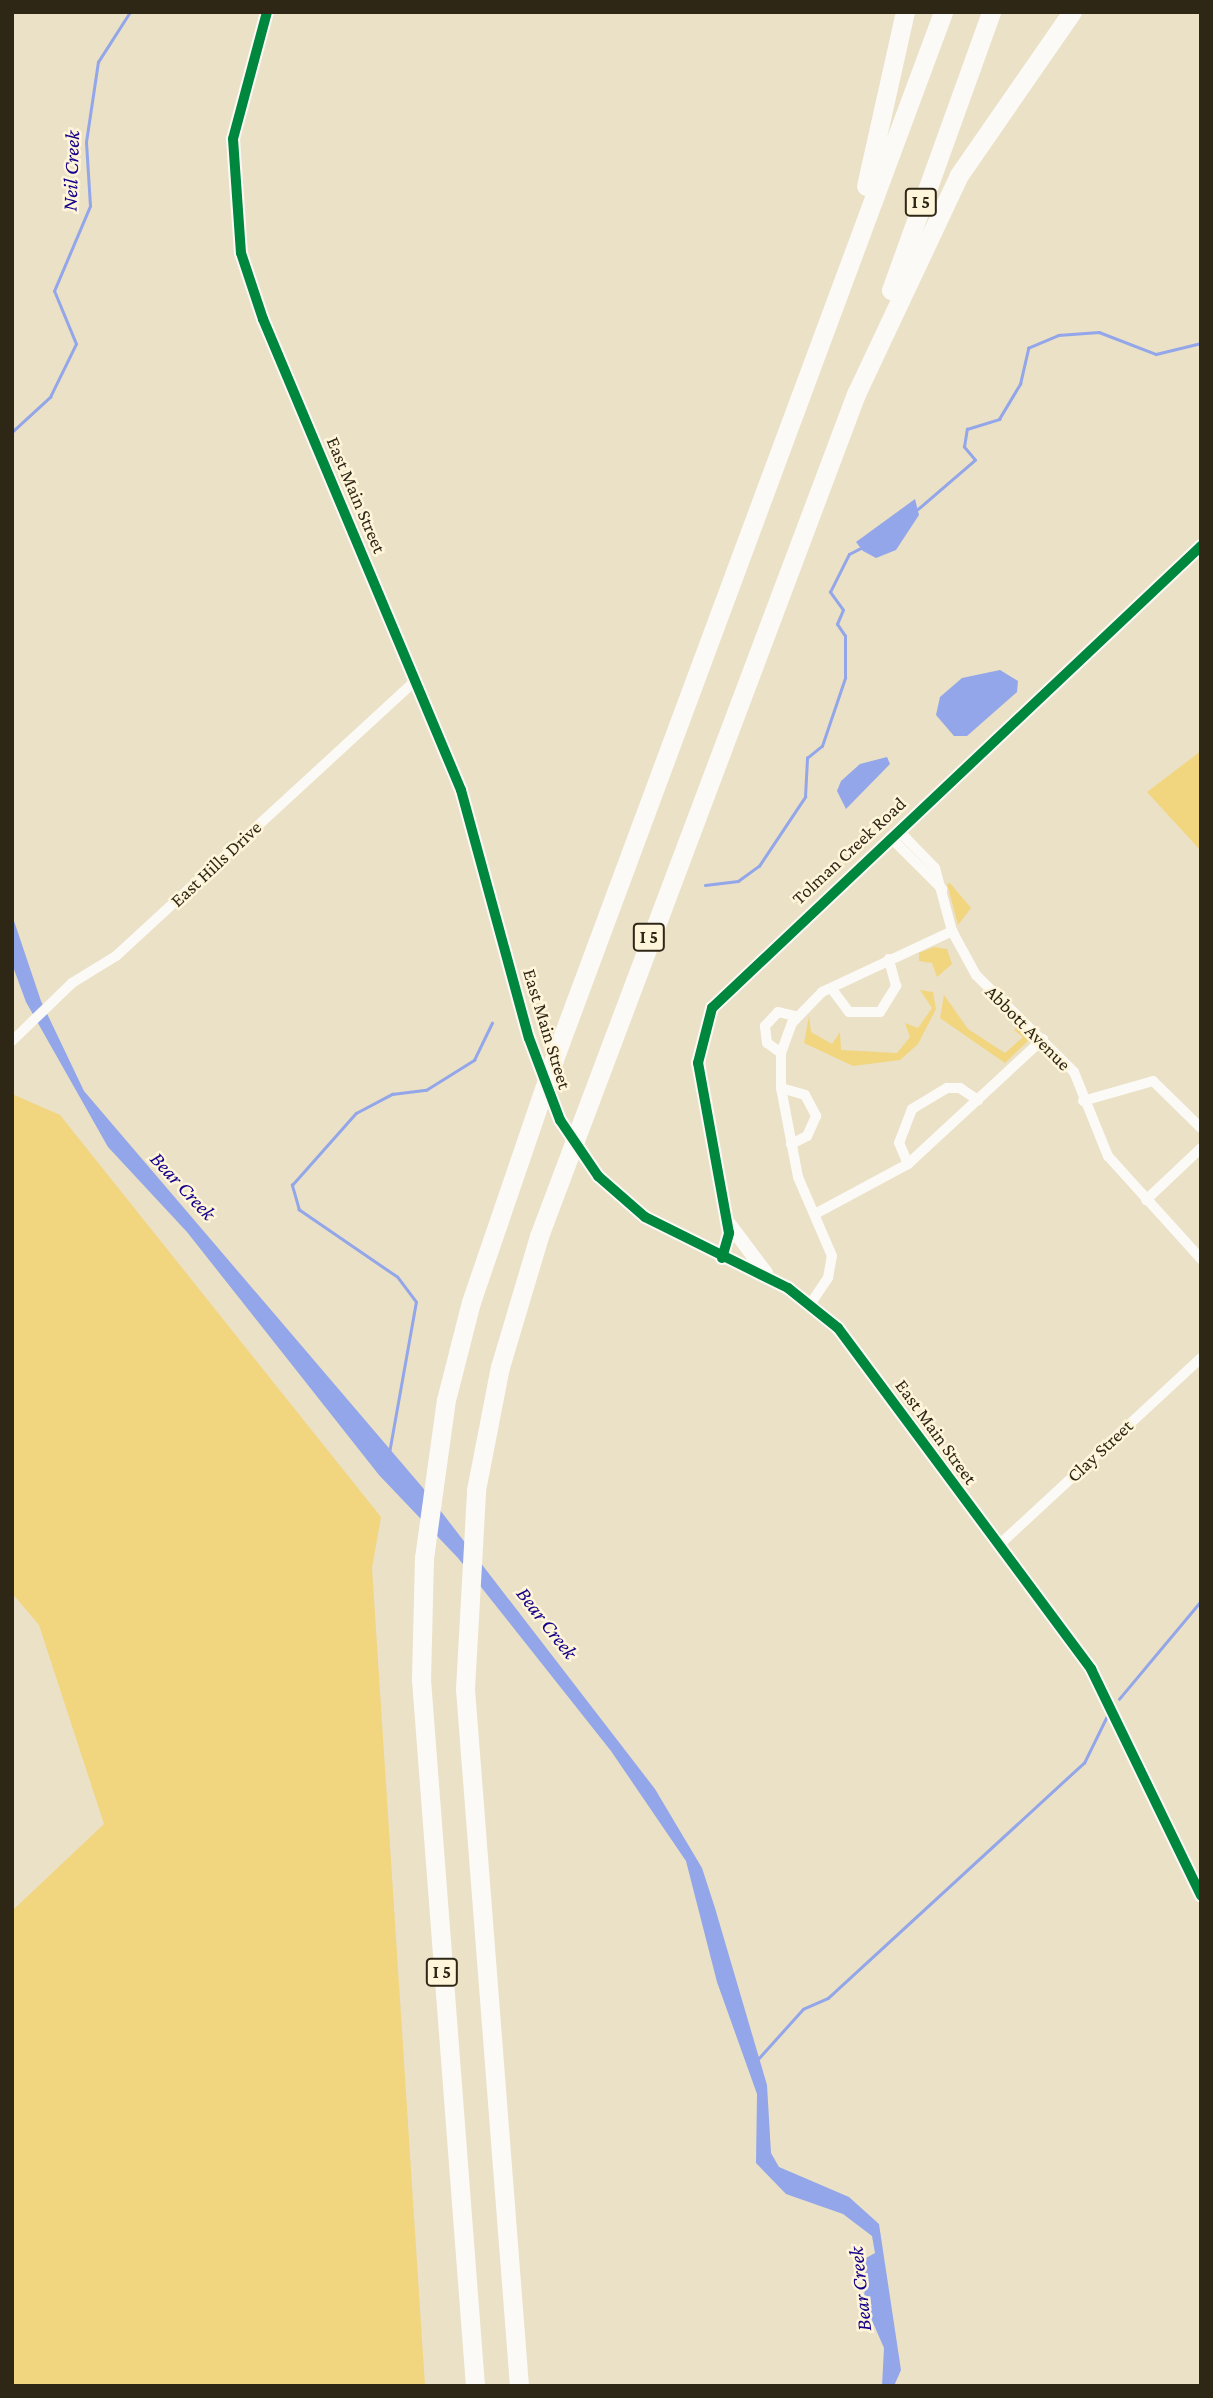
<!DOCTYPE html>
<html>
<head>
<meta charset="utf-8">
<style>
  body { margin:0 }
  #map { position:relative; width:1213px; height:2398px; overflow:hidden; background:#eae1c7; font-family:"Crimson Pro",serif }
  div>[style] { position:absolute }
  .green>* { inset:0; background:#f2d57f }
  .water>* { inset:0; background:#93a6e9 }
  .stream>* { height:2.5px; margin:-1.25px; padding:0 1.25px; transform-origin:1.25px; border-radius:1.25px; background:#93a6e9 }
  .street>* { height:10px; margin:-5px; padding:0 5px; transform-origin:5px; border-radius:5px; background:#fcfaf7 }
  .secondary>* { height:14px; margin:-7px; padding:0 7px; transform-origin:7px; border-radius:7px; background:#fcfaf7 }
  .highway>* { height:19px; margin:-9.5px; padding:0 9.5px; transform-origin:9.5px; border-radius:9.5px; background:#fcfaf7 }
  .cycleway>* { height:10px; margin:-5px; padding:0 5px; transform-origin:5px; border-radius:5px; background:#00873e }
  span { translate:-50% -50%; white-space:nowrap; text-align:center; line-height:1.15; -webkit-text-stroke:5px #fff5da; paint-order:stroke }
  .shield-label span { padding:2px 5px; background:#fff5da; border:2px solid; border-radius:5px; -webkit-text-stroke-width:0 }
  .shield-label { font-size:18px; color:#2e2716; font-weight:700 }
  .street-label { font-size:19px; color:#2e2716 }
  .water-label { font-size:21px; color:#150089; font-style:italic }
  .frame { position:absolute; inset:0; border:14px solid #2e2716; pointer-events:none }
</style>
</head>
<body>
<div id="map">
  <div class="green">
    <i style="clip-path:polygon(1201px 751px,1201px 851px,1147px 792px)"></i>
    <i style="clip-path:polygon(950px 883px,971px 908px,958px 925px,947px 884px)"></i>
    <i style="clip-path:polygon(934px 947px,947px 949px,952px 964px,937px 977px,932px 963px,919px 961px,919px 953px)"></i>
    <i style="clip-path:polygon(920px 990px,933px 992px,936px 1009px,918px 1044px,900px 1060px,853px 1066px,804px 1043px,809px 1016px,811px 1032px,832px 1044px,840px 1032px,841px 1050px,897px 1053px,910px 1037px,905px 1023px,918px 1028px,932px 1008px)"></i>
    <i style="clip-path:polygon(944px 995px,968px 1029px,1005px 1053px,1023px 1037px,1014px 1030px,1018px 1025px,1028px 1041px,1005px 1063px,940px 1018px)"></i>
    <i style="clip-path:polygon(12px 1094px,60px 1115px,381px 1517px,372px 1568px,425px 2386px,12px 2386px,12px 1911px,104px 1824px,39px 1625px,12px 1593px)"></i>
  </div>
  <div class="water">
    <i style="clip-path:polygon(915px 499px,919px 515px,896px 550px,876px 558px,863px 551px,856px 542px)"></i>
    <i style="clip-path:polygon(1000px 670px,1018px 681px,1017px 692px,967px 736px,954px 736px,936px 715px,940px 697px,962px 678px)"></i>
    <i style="clip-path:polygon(887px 757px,890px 764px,846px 809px,837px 791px,841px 781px,860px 764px)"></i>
    <i style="clip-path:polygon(12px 915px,41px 1001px,84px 1091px,423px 1488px,655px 1789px,702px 1868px,715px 1908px,767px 2085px,771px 2153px,779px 2167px,849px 2197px,879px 2224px,901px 2370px,894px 2386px,882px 2386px,884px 2348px,864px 2302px,866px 2258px,875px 2253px,872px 2236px,843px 2214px,786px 2194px,756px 2163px,757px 2094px,717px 1982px,686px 1861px,611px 1751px,458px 1558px,379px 1475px,187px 1232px,108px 1147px,26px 1002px,12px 964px)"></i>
  </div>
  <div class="stream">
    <i style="left:12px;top:432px;width:52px;rotate:-42.6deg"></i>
    <i style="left:50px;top:397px;width:59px;rotate:-63.9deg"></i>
    <i style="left:76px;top:344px;width:57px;rotate:-112.5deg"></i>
    <i style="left:54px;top:291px;width:92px;rotate:-67deg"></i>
    <i style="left:90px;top:206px;width:64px;rotate:-93.6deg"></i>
    <i style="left:86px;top:142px;width:81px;rotate:-81.5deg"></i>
    <i style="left:98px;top:62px;width:59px;rotate:-57.4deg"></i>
    <i style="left:918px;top:509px;width:75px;rotate:-40.7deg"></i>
    <i style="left:975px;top:460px;width:17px;rotate:-130deg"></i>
    <i style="left:964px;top:447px;width:18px;rotate:-81deg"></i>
    <i style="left:967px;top:429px;width:34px;rotate:-17deg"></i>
    <i style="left:999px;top:419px;width:41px;rotate:-59deg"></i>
    <i style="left:1020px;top:384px;width:37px;rotate:-77deg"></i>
    <i style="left:1028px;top:348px;width:33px;rotate:-23deg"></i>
    <i style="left:1058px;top:335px;width:41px;rotate:-4.2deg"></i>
    <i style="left:1099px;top:332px;width:61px;rotate:21.1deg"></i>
    <i style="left:1156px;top:354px;width:46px;rotate:-13.7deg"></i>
    <i style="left:705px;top:885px;width:33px;rotate:-7deg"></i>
    <i style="left:738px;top:881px;width:26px;rotate:-36deg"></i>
    <i style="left:759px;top:866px;width:83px;rotate:-56.3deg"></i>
    <i style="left:805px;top:797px;width:39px;rotate:-87deg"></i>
    <i style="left:807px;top:758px;width:19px;rotate:-39deg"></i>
    <i style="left:822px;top:746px;width:72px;rotate:-71.3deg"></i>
    <i style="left:845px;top:678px;width:42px;rotate:-90deg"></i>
    <i style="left:845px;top:636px;width:14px;rotate:-124deg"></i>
    <i style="left:837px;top:624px;width:15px;rotate:-67deg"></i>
    <i style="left:843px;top:610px;width:22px;rotate:-126deg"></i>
    <i style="left:830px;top:592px;width:42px;rotate:-63.4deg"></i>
    <i style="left:849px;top:554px;width:13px;rotate:-27deg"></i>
    <i style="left:389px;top:1453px;width:153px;rotate:-79.9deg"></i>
    <i style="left:416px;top:1302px;width:31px;rotate:-127deg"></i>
    <i style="left:397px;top:1277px;width:119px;rotate:-145.6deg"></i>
    <i style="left:299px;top:1210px;width:26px;rotate:-106deg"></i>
    <i style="left:292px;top:1185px;width:96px;rotate:-48.4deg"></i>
    <i style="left:356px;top:1113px;width:41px;rotate:-27.8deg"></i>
    <i style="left:392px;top:1094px;width:34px;rotate:-7deg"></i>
    <i style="left:426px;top:1090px;width:57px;rotate:-32deg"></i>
    <i style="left:474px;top:1060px;width:41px;rotate:-64.1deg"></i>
    <i style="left:1119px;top:1699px;width:128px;rotate:-50.1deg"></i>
    <i style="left:758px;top:2059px;width:67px;rotate:-48deg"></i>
    <i style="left:803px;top:2009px;width:27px;rotate:-24deg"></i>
    <i style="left:828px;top:1998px;width:348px;rotate:-42.6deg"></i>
    <i style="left:1084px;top:1763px;width:55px;rotate:-63.9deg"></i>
  </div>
  <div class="street">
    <i style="left:898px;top:830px;width:53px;rotate:45.8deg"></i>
    <i style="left:935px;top:868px;width:65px;rotate:74.9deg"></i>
    <i style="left:952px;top:931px;width:50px;rotate:61.4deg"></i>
    <i style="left:976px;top:975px;width:138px;rotate:44.7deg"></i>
    <i style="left:1074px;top:1072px;width:91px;rotate:68deg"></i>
    <i style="left:1108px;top:1156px;width:139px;rotate:47.9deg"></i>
    <i style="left:890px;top:837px;width:74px;rotate:45deg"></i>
    <i style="left:831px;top:988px;width:30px;rotate:53deg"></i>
    <i style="left:849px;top:1012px;width:31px"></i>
    <i style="left:880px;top:1012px;width:31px;rotate:-58deg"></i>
    <i style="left:896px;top:986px;width:28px;rotate:-105deg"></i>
    <i style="left:12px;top:1041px;width:83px;rotate:-44deg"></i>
    <i style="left:72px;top:983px;width:52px;rotate:-31.5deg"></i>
    <i style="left:116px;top:956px;width:406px;rotate:-42.6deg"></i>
    <i style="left:781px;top:1053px;width:17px;rotate:-144deg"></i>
    <i style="left:767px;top:1043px;width:17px;rotate:-97deg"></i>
    <i style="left:765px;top:1026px;width:19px;rotate:-47deg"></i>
    <i style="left:778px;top:1012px;width:17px;rotate:13deg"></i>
    <i style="left:781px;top:1088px;width:25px;rotate:16deg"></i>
    <i style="left:805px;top:1095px;width:24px;rotate:62deg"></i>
    <i style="left:816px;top:1116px;width:22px;rotate:114deg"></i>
    <i style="left:807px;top:1136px;width:18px;rotate:153deg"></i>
    <i style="left:1083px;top:1101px;width:73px;rotate:-15.9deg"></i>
    <i style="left:1153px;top:1081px;width:67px;rotate:44.4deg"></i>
    <i style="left:908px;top:1164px;width:23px;rotate:-113deg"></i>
    <i style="left:899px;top:1143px;width:36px;rotate:-69deg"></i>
    <i style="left:912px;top:1109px;width:41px;rotate:-31deg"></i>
    <i style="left:947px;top:1088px;width:13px"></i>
    <i style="left:960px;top:1088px;width:22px;rotate:34deg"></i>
    <i style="left:1146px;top:1200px;width:76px;rotate:-43.4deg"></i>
    <i style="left:815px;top:1214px;width:106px;rotate:-28.3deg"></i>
    <i style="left:908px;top:1164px;width:184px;rotate:-42.8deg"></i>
    <i style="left:811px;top:1303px;width:30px;rotate:-56deg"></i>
    <i style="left:828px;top:1278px;width:22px;rotate:-80deg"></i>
    <i style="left:832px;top:1256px;width:86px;rotate:-113.3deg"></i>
    <i style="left:798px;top:1177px;width:91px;rotate:-100.8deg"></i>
    <i style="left:781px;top:1088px;width:35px;rotate:-90deg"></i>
    <i style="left:781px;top:1053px;width:32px;rotate:-70deg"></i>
    <i style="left:792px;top:1023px;width:43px;rotate:-45.9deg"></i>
    <i style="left:822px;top:992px;width:144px;rotate:-25.1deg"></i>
    <i style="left:999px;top:1545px;width:275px;rotate:-42.8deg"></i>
  </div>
  <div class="secondary">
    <i style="left:267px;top:12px;width:131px;rotate:105deg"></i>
    <i style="left:233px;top:139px;width:114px;rotate:86deg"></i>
    <i style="left:241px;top:253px;width:70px;rotate:71.6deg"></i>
    <i style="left:263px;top:319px;width:511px;rotate:67.2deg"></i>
    <i style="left:461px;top:790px;width:257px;rotate:74.7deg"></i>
    <i style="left:529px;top:1038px;width:88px;rotate:69.3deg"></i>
    <i style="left:560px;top:1120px;width:68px;rotate:55.8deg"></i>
    <i style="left:598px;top:1176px;width:62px;rotate:41.1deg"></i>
    <i style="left:645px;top:1217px;width:160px;rotate:26.4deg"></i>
    <i style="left:788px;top:1288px;width:64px;rotate:38.7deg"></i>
    <i style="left:838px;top:1328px;width:425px;rotate:53.4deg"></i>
    <i style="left:1091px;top:1669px;width:252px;rotate:64.1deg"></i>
    <i style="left:730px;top:1225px;width:60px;rotate:53.1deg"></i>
    <i style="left:722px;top:1258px;width:26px;rotate:-74deg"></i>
    <i style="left:729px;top:1233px;width:173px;rotate:-100.3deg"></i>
    <i style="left:698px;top:1063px;width:57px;rotate:-75.7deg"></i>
    <i style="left:712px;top:1008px;width:673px;rotate:-43.37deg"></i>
  </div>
  <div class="highway">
    <i style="left:866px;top:186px;width:178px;rotate:-77.4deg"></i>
    <i style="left:891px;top:290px;width:295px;rotate:-70.2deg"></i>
    <i style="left:475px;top:2386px;width:708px;rotate:-94.37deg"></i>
    <i style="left:421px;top:1680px;width:122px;rotate:-88.6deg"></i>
    <i style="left:424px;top:1558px;width:160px;rotate:-82.1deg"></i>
    <i style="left:446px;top:1400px;width:101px;rotate:-75.7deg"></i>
    <i style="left:471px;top:1302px;width:254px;rotate:-71.1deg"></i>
    <i style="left:553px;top:1062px;width:1120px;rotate:-69.62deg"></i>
    <i style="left:519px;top:2386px;width:699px;rotate:-94.43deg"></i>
    <i style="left:465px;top:1689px;width:199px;rotate:-86.8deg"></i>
    <i style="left:476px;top:1490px;width:125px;rotate:-79deg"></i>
    <i style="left:500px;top:1367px;width:137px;rotate:-73.4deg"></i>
    <i style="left:539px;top:1236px;width:900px;rotate:-69.37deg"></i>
    <i style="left:856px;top:394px;width:242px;rotate:-64.8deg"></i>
    <i style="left:959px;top:175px;width:198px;rotate:-55.3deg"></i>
  </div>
  <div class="cycleway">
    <i style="left:267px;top:12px;width:131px;rotate:105deg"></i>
    <i style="left:233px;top:139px;width:114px;rotate:86deg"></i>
    <i style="left:241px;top:253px;width:70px;rotate:71.6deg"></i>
    <i style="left:263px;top:319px;width:511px;rotate:67.2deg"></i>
    <i style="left:461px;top:790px;width:257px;rotate:74.7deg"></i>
    <i style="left:529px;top:1038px;width:88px;rotate:69.3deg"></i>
    <i style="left:560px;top:1120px;width:68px;rotate:55.8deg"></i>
    <i style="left:598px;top:1176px;width:62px;rotate:41.1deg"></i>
    <i style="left:645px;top:1217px;width:160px;rotate:26.4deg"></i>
    <i style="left:788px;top:1288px;width:64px;rotate:38.7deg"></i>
    <i style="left:838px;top:1328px;width:425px;rotate:53.4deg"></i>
    <i style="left:1091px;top:1669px;width:252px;rotate:64.1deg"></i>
    <i style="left:722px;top:1258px;width:26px;rotate:-74deg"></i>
    <i style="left:729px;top:1233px;width:173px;rotate:-100.3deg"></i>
    <i style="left:698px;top:1063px;width:57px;rotate:-75.7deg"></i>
    <i style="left:712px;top:1008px;width:673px;rotate:-43.37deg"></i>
  </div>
  <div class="shield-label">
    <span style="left:921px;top:202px">I 5</span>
    <span style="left:649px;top:937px">I 5</span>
    <span style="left:442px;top:1972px">I 5</span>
  </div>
  <div class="street-label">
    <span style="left:356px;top:495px;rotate:67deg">East Main Street</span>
    <span style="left:849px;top:851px;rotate:-43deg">Tolman Creek Road</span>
    <span style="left:216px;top:864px;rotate:-43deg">East Hills Drive</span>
    <span style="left:1028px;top:1028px;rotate:45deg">Abbott Avenue</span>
    <span style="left:547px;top:1029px;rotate:73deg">East Main Street</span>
    <span style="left:936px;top:1432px;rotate:54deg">East Main Street</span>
    <span style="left:1100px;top:1451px;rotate:-43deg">Clay Street</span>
  </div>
  <div class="water-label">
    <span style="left:71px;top:171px;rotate:-88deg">Neil Creek</span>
    <span style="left:183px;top:1186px;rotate:47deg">Bear Creek</span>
    <span style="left:547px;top:1623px;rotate:52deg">Bear Creek</span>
    <span style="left:860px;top:2289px;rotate:-96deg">Bear Creek</span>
  </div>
  <div class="frame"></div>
</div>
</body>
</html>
